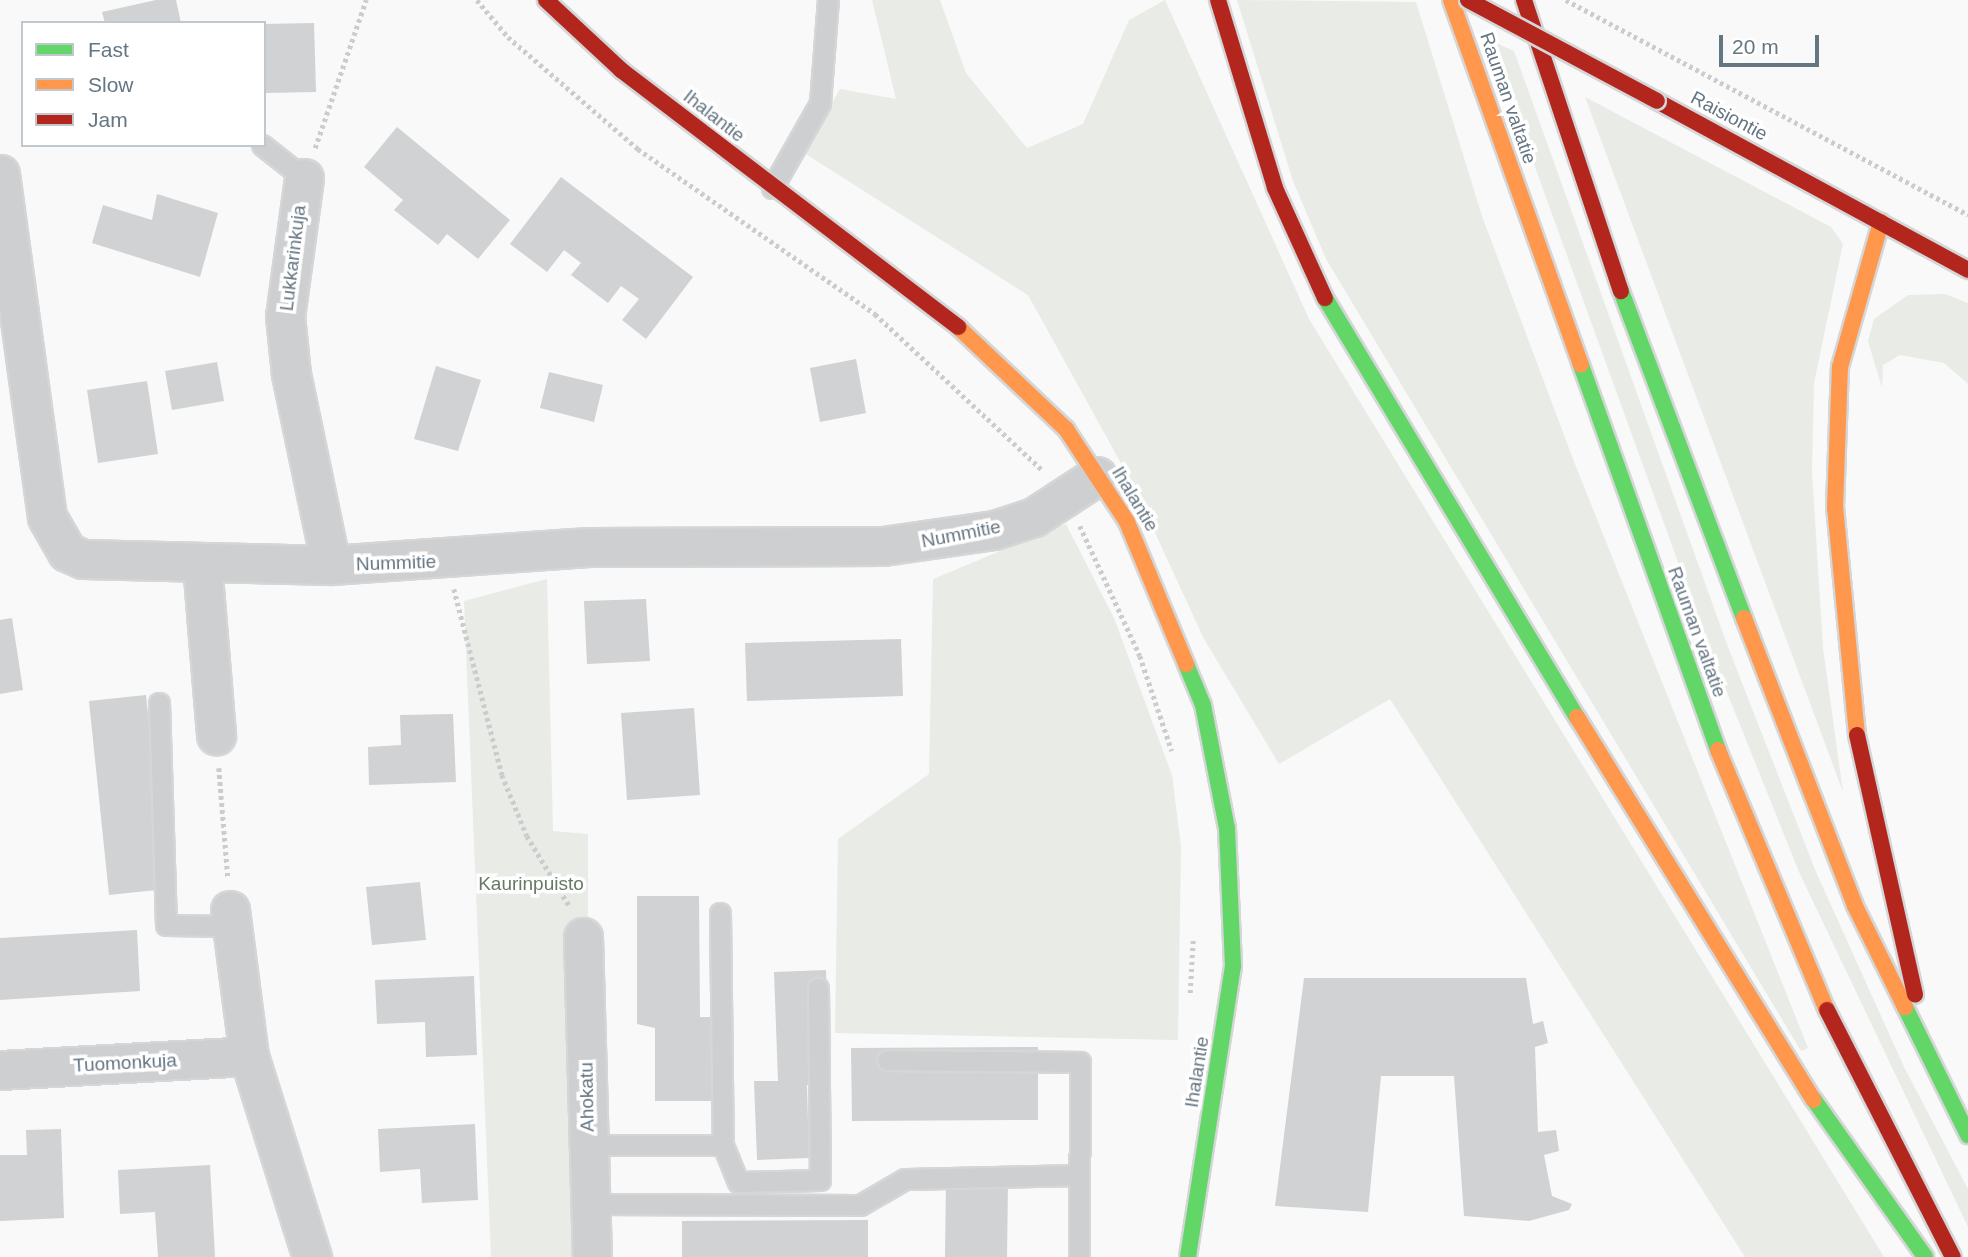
<!DOCTYPE html>
<html>
<head>
<meta charset="utf-8">
<style>
  body { margin:0 }
  #map { position:relative; width:1968px; height:1257px; overflow:hidden; background:#f9f9f9; font-family:Helvetica,sans-serif }
  div>[style] { position:absolute }
  .green>* { inset:0; background:#e8ebe6 }
  .building>* { inset:0; background:#d0d2d3 }
  .path>* { height:4.5px; margin-top:-2.25px; transform-origin:0; background:repeating-linear-gradient(90deg,#cbcccd 0 3.5px,transparent 0 7px) }
  .roads { filter:drop-shadow(2px 0 #d5d6d7) drop-shadow(-2px 0 #d5d6d7) drop-shadow(0 2px #d5d6d7) drop-shadow(0 -2px #d5d6d7) }
  .lane>* { height:19px; margin:-9.5px; padding:0 9.5px; transform-origin:9.5px; border-radius:9.5px; background:#cecfd0 }
  .street>* { height:37px; margin:-18.5px; padding:0 18.5px; transform-origin:18.5px; border-radius:18.5px; background:#cecfd0 }
  .fast>* { height:16px; margin:-8px; padding:0 8px; transform-origin:8px; border-radius:8px; background:#63d668 }
  .slow>* { height:16px; margin:-8px; padding:0 8px; transform-origin:8px; border-radius:8px; background:#ff974d }
  .jam>* { height:16px; margin:-8px; padding:0 8px; transform-origin:8px; border-radius:8px; background:#b3261e }
  .bridges { filter:drop-shadow(2px 0 #d5d6d7) drop-shadow(-2px 0 #d5d6d7) drop-shadow(0 2px #d5d6d7) drop-shadow(0 -2px #d5d6d7) }
  .jam-bridge>* { height:16px; margin:-8px; padding:0 8px; transform-origin:8px; border-radius:8px; background:#b3261e }
  span { translate:-50% -50%; white-space:nowrap; text-align:center; line-height:1.15; -webkit-text-stroke:7px #fff; paint-order:stroke }
  .street-label { font-size:19px; color:#657683 }
  .park-label { font-size:19px; color:#687a64 }
  .legend { position:absolute; left:21px; top:21px; width:245px; height:126px; box-sizing:border-box; background:#fff; border:2px solid #c1c8cd; margin:0; padding:9px 12px; list-style:none; font-size:21px; color:#657683 }
  .legend li { display:flex; align-items:center; gap:14px; height:35px }
  .legend b { width:35px; border:2px solid #c1c8cd }
  .scale { position:absolute; left:1719px; top:35px; width:100px; height:32px; box-sizing:border-box; border:4px solid #657683; border-top:0; padding-left:9px; font-size:21px; line-height:24px; white-space:nowrap; color:#657683; -webkit-text-stroke:5px #fff; paint-order:stroke }
</style>
</head>
<body>
<div id="map">
  <div class="green">
    <i style="clip-path:polygon(872px 0,940px 0,966px 73px,1027px 148px,1083px 124px,1129px 20px,1165px 0,1309px 319px,1884px 1257px,1745px 1257px,1390px 699px,1279px 764px,1204px 639px,1133px 485px,1028px 295px,804px 153px,840px 89px,896px 99px)"></i>
    <i style="clip-path:polygon(1237px 0,1416px 2px,1482px 216px,1573px 459px,1808px 1048px,1801px 1051px,1326px 259px,1293px 181px)"></i>
    <i style="clip-path:polygon(1489px 40px,1514px 51px,1728px 647px,1816px 872px,1905px 1069px,1968px 1189px,1968px 1227px,1799px 872px,1708px 645px)"></i>
    <i style="clip-path:polygon(1585px 97px,1831px 227px,1843px 244px,1814px 383px,1812px 471px,1823px 648px,1843px 792px)"></i>
    <i style="clip-path:polygon(1945px 294px,1968px 303px,1968px 384px,1944px 363px,1900px 355px,1883px 365px,1882px 388px,1868px 341px,1874px 319px,1908px 295px)"></i>
    <i style="clip-path:polygon(1066px 524px,1114px 618px,1172px 775px,1181px 847px,1178px 1040px,835px 1033px,838px 839px,929px 774px,933px 579px)"></i>
    <i style="clip-path:polygon(547px 579px,553px 831px,588px 834px,588px 919px,568px 931px,573px 1257px,491px 1257px,464px 601px)"></i>
  </div>
  <div class="building">
    <i style="clip-path:polygon(156px 0,176px 0,181px 23px,105px 23px,102px 12px)"></i>
    <i style="clip-path:polygon(314px 23px,316px 92px,264px 93px,264px 24px)"></i>
    <i style="clip-path:polygon(397px 127px,510px 220px,478px 259px,447px 234px,438px 245px,394px 210px,403px 200px,364px 167px)"></i>
    <i style="clip-path:polygon(561px 177px,693px 277px,646px 339px,622px 320px,639px 299px,621px 286px,608px 303px,571px 275px,581px 263px,564px 250px,547px 272px,510px 244px)"></i>
    <i style="clip-path:polygon(157px 194px,218px 213px,200px 277px,92px 243px,103px 205px,152px 220px)"></i>
    <i style="clip-path:polygon(856px 359px,866px 413px,820px 422px,810px 368px)"></i>
    <i style="clip-path:polygon(217px 362px,224px 401px,172px 410px,165px 371px)"></i>
    <i style="clip-path:polygon(436px 366px,481px 380px,458px 451px,414px 439px)"></i>
    <i style="clip-path:polygon(549px 372px,603px 385px,594px 422px,540px 408px)"></i>
    <i style="clip-path:polygon(147px 381px,158px 454px,98px 463px,87px 390px)"></i>
    <i style="clip-path:polygon(646px 599px,650px 661px,587px 664px,584px 601px)"></i>
    <i style="clip-path:polygon(12px 618px,23px 690px,0 694px,0 620px)"></i>
    <i style="clip-path:polygon(901px 639px,903px 696px,747px 701px,745px 643px)"></i>
    <i style="clip-path:polygon(146px 695px,166px 889px,109px 895px,89px 701px)"></i>
    <i style="clip-path:polygon(694px 708px,700px 795px,627px 800px,621px 713px)"></i>
    <i style="clip-path:polygon(453px 714px,456px 782px,369px 785px,368px 747px,401px 745px,400px 715px)"></i>
    <i style="clip-path:polygon(420px 882px,426px 940px,372px 945px,366px 887px)"></i>
    <i style="clip-path:polygon(637px 896px,699px 896px,700px 1017px,719px 1017px,719px 1101px,655px 1101px,655px 1028px,637px 1024px)"></i>
    <i style="clip-path:polygon(137px 930px,140px 991px,0 1000px,0 938px)"></i>
    <i style="clip-path:polygon(826px 970px,830px 1084px,807px 1085px,809px 1158px,757px 1160px,754px 1081px,778px 1081px,774px 972px)"></i>
    <i style="clip-path:polygon(474px 976px,477px 1055px,426px 1057px,425px 1022px,377px 1024px,375px 980px)"></i>
    <i style="clip-path:polygon(1304px 978px,1526px 978px,1533px 1024px,1543px 1021px,1548px 1043px,1535px 1047px,1538px 1132px,1556px 1130px,1559px 1151px,1544px 1155px,1552px 1196px,1572px 1204px,1569px 1210px,1529px 1221px,1464px 1216px,1454px 1076px,1381px 1076px,1368px 1212px,1275px 1206px)"></i>
    <i style="clip-path:polygon(1038px 1047px,1038px 1120px,852px 1121px,851px 1048px)"></i>
    <i style="clip-path:polygon(475px 1124px,478px 1200px,422px 1203px,420px 1169px,380px 1172px,378px 1129px)"></i>
    <i style="clip-path:polygon(61px 1129px,64px 1218px,0 1221px,0 1155px,27px 1155px,26px 1130px)"></i>
    <i style="clip-path:polygon(210px 1165px,215px 1257px,158px 1257px,155px 1212px,120px 1214px,118px 1170px)"></i>
    <i style="clip-path:polygon(946px 1181px,1008px 1183px,1007px 1257px,945px 1257px)"></i>
    <i style="clip-path:polygon(868px 1220px,868px 1257px,682px 1257px,682px 1221px)"></i>
  </div>
  <div class="path">
    <i style="left:477px;top:0;width:48px;rotate:50deg"></i>
    <i style="left:508px;top:37px;width:172px;rotate:40.7deg"></i>
    <i style="left:638px;top:149px;width:289px;rotate:34.8deg"></i>
    <i style="left:875px;top:314px;width:229px;rotate:43deg"></i>
    <i style="left:1566px;top:0;width:456px;rotate:28.1deg"></i>
    <i style="left:315px;top:148px;width:157px;rotate:-71deg"></i>
    <i style="left:1080px;top:526px;width:143px;rotate:65.2deg"></i>
    <i style="left:1140px;top:656px;width:100px;rotate:71.4deg"></i>
    <i style="left:454px;top:589px;width:192px;rotate:75.5deg"></i>
    <i style="left:502px;top:775px;width:66px;rotate:67.7deg"></i>
    <i style="left:527px;top:836px;width:83px;rotate:58.8deg"></i>
    <i style="left:219px;top:768px;width:110px;rotate:85.3deg"></i>
    <i style="left:1190px;top:993px;width:54px;rotate:-86.8deg"></i>
  </div>
  <div class="roads">
    <div class="lane">
      <i style="left:262px;top:145px;width:53px;rotate:38.2deg"></i>
      <i style="left:772px;top:188px;width:98px;rotate:-60.5deg"></i>
      <i style="left:820px;top:103px;width:103px;rotate:-85.6deg"></i>
      <i style="left:159px;top:703px;width:222px;rotate:88.2deg"></i>
      <i style="left:166px;top:925px;width:67px;rotate:0.9deg"></i>
      <i style="left:720px;top:913px;width:232px;rotate:89.3deg"></i>
      <i style="left:723px;top:1145px;width:40px;rotate:68deg"></i>
      <i style="left:738px;top:1182px;width:82px;rotate:-1.4deg"></i>
      <i style="left:820px;top:1180px;width:192px;rotate:-90.6deg"></i>
      <i style="left:887px;top:1060px;width:193px;rotate:0.6deg"></i>
      <i style="left:1080px;top:1062px;width:195px;rotate:90.3deg"></i>
      <i style="left:589px;top:1145px;width:134px"></i>
      <i style="left:590px;top:1204px;width:270px;rotate:0.2deg"></i>
      <i style="left:860px;top:1205px;width:52px;rotate:-30deg"></i>
      <i style="left:905px;top:1179px;width:174px;rotate:-1.3deg"></i>
    </div>
    <div class="street">
      <i style="left:0;top:174px;width:346px;rotate:82.2deg"></i>
      <i style="left:47px;top:517px;width:40px;rotate:60.3deg"></i>
      <i style="left:67px;top:552px;width:17px;rotate:24deg"></i>
      <i style="left:83px;top:559px;width:248px;rotate:1.4deg"></i>
      <i style="left:331px;top:565px;width:259px;rotate:-4deg"></i>
      <i style="left:589px;top:547px;width:294px;rotate:-0.2deg"></i>
      <i style="left:883px;top:546px;width:112px;rotate:-8.2deg"></i>
      <i style="left:994px;top:530px;width:42px;rotate:-18deg"></i>
      <i style="left:1034px;top:517px;width:75px;rotate:-33.1deg"></i>
      <i style="left:304px;top:178px;width:139px;rotate:97.8deg"></i>
      <i style="left:285px;top:316px;width:58px;rotate:84.1deg"></i>
      <i style="left:291px;top:374px;width:195px;rotate:78.2deg"></i>
      <i style="left:202px;top:564px;width:172px;rotate:85.3deg"></i>
      <i style="left:230px;top:910px;width:147px;rotate:82.6deg"></i>
      <i style="left:249px;top:1056px;width:211px;rotate:72.6deg"></i>
      <i style="left:583px;top:937px;width:320px;rotate:88.4deg"></i>
      <i style="left:0;top:1070px;width:249px;rotate:-3.2deg"></i>
    </div>
    <div class="fast">
      <i style="left:1621px;top:291px;width:349px;rotate:69.4deg"></i>
      <i style="left:1325px;top:298px;width:489px;rotate:59deg"></i>
      <i style="left:1581px;top:365px;width:409px;rotate:70.4deg"></i>
      <i style="left:1186px;top:664px;width:44px;rotate:67.5deg"></i>
      <i style="left:1203px;top:705px;width:125px;rotate:79deg"></i>
      <i style="left:1227px;top:828px;width:138px;rotate:87.5deg"></i>
      <i style="left:1233px;top:966px;width:294px;rotate:98.8deg"></i>
      <i style="left:1905px;top:1007px;width:143px;rotate:63.8deg"></i>
      <i style="left:1814px;top:1100px;width:192px;rotate:54.7deg"></i>
    </div>
    <div class="slow">
      <i style="left:1451px;top:0;width:387px;rotate:70.4deg"></i>
      <i style="left:958px;top:327px;width:149px;rotate:43.4deg"></i>
      <i style="left:1066px;top:429px;width:111px;rotate:56.7deg"></i>
      <i style="left:1127px;top:522px;width:154px;rotate:67.4deg"></i>
      <i style="left:1744px;top:618px;width:309px;rotate:68.9deg"></i>
      <i style="left:1855px;top:906px;width:113px;rotate:63.7deg"></i>
      <i style="left:1577px;top:717px;width:450px;rotate:58.3deg"></i>
      <i style="left:1857px;top:735px;width:228px;rotate:-95.5deg"></i>
      <i style="left:1835px;top:508px;width:141px;rotate:-88deg"></i>
      <i style="left:1840px;top:367px;width:151px;rotate:-74.2deg"></i>
      <i style="left:1718px;top:750px;width:282px;rotate:67.3deg"></i>
    </div>
    <div class="jam">
      <i style="left:546px;top:0;width:103px;rotate:43deg"></i>
      <i style="left:621px;top:70px;width:424px;rotate:37.3deg"></i>
      <i style="left:1218px;top:0;width:196px;rotate:73.1deg"></i>
      <i style="left:1275px;top:188px;width:121px;rotate:65.6deg"></i>
      <i style="left:1524px;top:0;width:307px;rotate:71.6deg"></i>
      <i style="left:1657px;top:101px;width:354px;rotate:28.5deg"></i>
      <i style="left:1857px;top:735px;width:266px;rotate:77.4deg"></i>
      <i style="left:1827px;top:1010px;width:277px;rotate:63deg"></i>
    </div>
  </div>
  <div class="bridges">
    <div class="jam-bridge">
      <i style="left:1468px;top:0;width:214px;rotate:28.1deg"></i>
    </div>
  </div>
  <div class="street-label">
    <span style="left:1508px;top:98px;rotate:71deg">Rauman valtatie</span>
    <span style="left:714px;top:116px;rotate:38deg">Ihalantie</span>
    <span style="left:1729px;top:116px;rotate:28deg">Raisiontie</span>
    <span style="left:293px;top:258px;rotate:-83deg">Lukkarinkuja</span>
    <span style="left:1135px;top:499px;rotate:59deg">Ihalantie</span>
    <span style="left:961px;top:534px;rotate:-11deg">Nummitie</span>
    <span style="left:396px;top:563px;rotate:-2deg">Nummitie</span>
    <span style="left:1697px;top:632px;rotate:70deg">Rauman valtatie</span>
    <span style="left:125px;top:1063px;rotate:-3deg">Tuomonkuja</span>
    <span style="left:1197px;top:1072px;rotate:-81deg">Ihalantie</span>
    <span style="left:587px;top:1097px;rotate:-91deg">Ahokatu</span>
  </div>
  <div class="park-label">
    <span style="left:531px;top:884px">Kaurinpuisto</span>
  </div>
  <ul class="legend">
  <li><b style="height:9px;background:#63d668"></b>Fast</li>
  <li><b style="height:9px;background:#ff974d"></b>Slow</li>
  <li><b style="height:9px;background:#b3261e"></b>Jam</li>
  </ul>
  <div class="scale">20 m</div>
</div>
</body>
</html>
